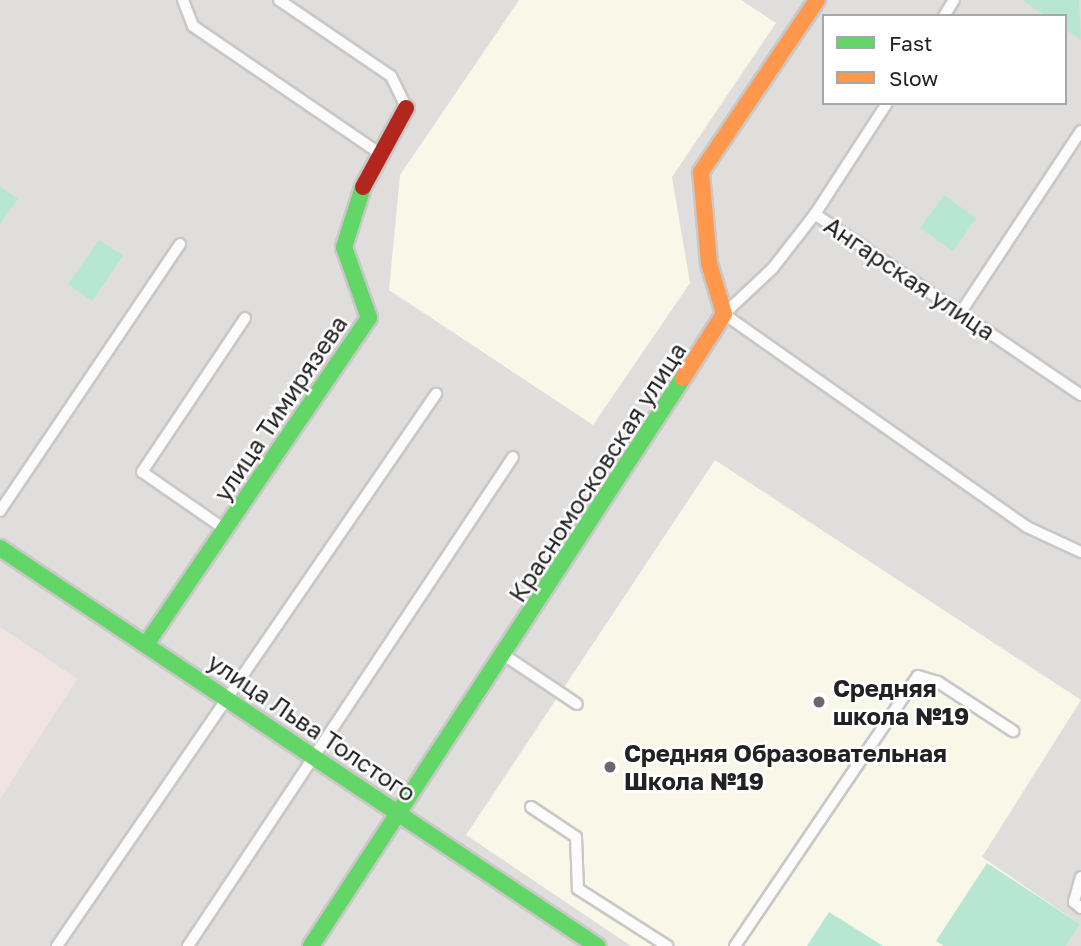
<!DOCTYPE html>
<html>
<head>
<meta charset="utf-8">
<style>
  body { margin:0 }
  #map { position:relative; width:1081px; height:946px; overflow:hidden; background:#f0eeeb; font-family:"Golos Text",sans-serif }
  div>[style] { position:absolute }
  .residential>* { inset:0; background:#dfdedc }
  .commercial>* { inset:0; background:#f1e3e1 }
  .education>* { inset:0; background:#f8f7e8 }
  .pitch>* { inset:0; background:#b7e6d2 }
  .roads { filter:drop-shadow(2px 0 #c9c8c7) drop-shadow(-2px 0 #c9c8c7) drop-shadow(0 2px #c9c8c7) drop-shadow(0 -2px #c9c8c7) }
  .lane>* { height:10px; margin:-5px; padding:0 5px; transform-origin:5px; border-radius:5px; background:#fdfcfc }
  .fast>* { height:16px; margin:-8px; padding:0 8px; transform-origin:8px; border-radius:8px; background:#63d668 }
  .slow>* { height:16px; margin:-8px; padding:0 8px; transform-origin:8px; border-radius:8px; background:#ff974d }
  .jam>* { height:16px; margin:-8px; padding:0 8px; transform-origin:8px; border-radius:8px; background:#b3261e }
  .dots>* { width:19px; height:19px; translate:-50% -50%; box-sizing:border-box; border:4px solid #fff; border-radius:50% }
  span { translate:-50% -50%; white-space:nowrap; text-align:center; line-height:1.15; -webkit-text-stroke:5px #fff; paint-order:stroke }
  .street-label { font-size:24px; color:#222 }
  .poi-label { font-size:24px; color:#222; font-weight:700 }
  .left { translate:0 -50%; text-align:left }
  .legend { position:absolute; left:822px; top:14px; width:245px; height:91px; box-sizing:border-box; background:#fff; border:2px solid #a7a7a7; margin:0; padding:9px 12px; list-style:none; font-size:21px; color:#222 }
  .legend li { display:flex; align-items:center; gap:14px; height:35px }
  .legend b { width:35px; border:2px solid #a7a7a7 }
</style>
</head>
<body>
<div id="map">
  <div class="residential">
    <i style="clip-path:polygon(evenodd,0 0,1081px 0,1081px 946px,0 946px,0 0,824px 16px,1065px 16px,1065px 103px,824px 103px,824px 16px)"></i>
  </div>
  <div class="commercial">
    <i style="clip-path:polygon(0 627px,77px 679px,0 799px)"></i>
  </div>
  <div class="education">
    <i style="clip-path:polygon(519px 0,741px 0,776px 23px,672px 177px,690px 283px,593px 425px,389px 290px,400px 175px)"></i>
    <i style="clip-path:polygon(715px 460px,1081px 700px,982px 857px,1080px 924px,1066px 946px,631px 946px,466px 835px)"></i>
  </div>
  <div class="pitch">
    <i style="clip-path:polygon(1022px 0,1079px 0,1081px 40px,1065px 29px,1065px 16px,1046px 16px)"></i>
    <i style="clip-path:polygon(0 186px,18px 199px,0 224px)"></i>
    <i style="clip-path:polygon(944px 195px,976px 218px,953px 251px,920px 228px)"></i>
    <i style="clip-path:polygon(99px 240px,123px 256px,92px 301px,68px 284px)"></i>
    <i style="clip-path:polygon(987px 863px,1080px 924px,1066px 946px,944px 946px,936px 941px)"></i>
    <i style="clip-path:polygon(829px 912px,883px 946px,807px 946px)"></i>
  </div>
  <div class="roads">
    <div class="lane">
      <i style="left:183px;top:0;width:28px;rotate:69deg"></i>
      <i style="left:193px;top:26px;width:225px;rotate:34.3deg"></i>
      <i style="left:279px;top:0;width:135px;rotate:34.2deg"></i>
      <i style="left:391px;top:76px;width:32px;rotate:64deg"></i>
      <i style="left:944px;top:16px;width:19px;rotate:-58deg"></i>
      <i style="left:815px;top:214px;width:132px;rotate:-57deg"></i>
      <i style="left:961px;top:312px;width:217px;rotate:-56.5deg"></i>
      <i style="left:1081px;top:395px;width:322px;rotate:-145.8deg"></i>
      <i style="left:815px;top:214px;width:68px;rotate:127.9deg"></i>
      <i style="left:773px;top:268px;width:67px;rotate:136.8deg"></i>
      <i style="left:724px;top:314px;width:370px;rotate:35.1deg"></i>
      <i style="left:1027px;top:527px;width:60px;rotate:24.8deg"></i>
      <i style="left:0;top:511px;width:322px;rotate:-56deg"></i>
      <i style="left:223px;top:528px;width:98px;rotate:-145.3deg"></i>
      <i style="left:142px;top:472px;width:185px;rotate:-56.2deg"></i>
      <i style="left:507px;top:657px;width:84px;rotate:33.9deg"></i>
      <i style="left:531px;top:807px;width:54px;rotate:33.7deg"></i>
      <i style="left:576px;top:837px;width:52px;rotate:87.8deg"></i>
      <i style="left:578px;top:889px;width:106px;rotate:32.6deg"></i>
      <i style="left:1081px;top:877px;width:26px;rotate:106deg"></i>
      <i style="left:1074px;top:902px;width:9px;rotate:41deg"></i>
      <i style="left:57px;top:946px;width:670px;rotate:-55.53deg"></i>
      <i style="left:188px;top:946px;width:587px;rotate:-56.39deg"></i>
      <i style="left:735px;top:946px;width:326px;rotate:-55.9deg"></i>
      <i style="left:918px;top:676px;width:21px;rotate:17deg"></i>
      <i style="left:938px;top:682px;width:90px;rotate:33.2deg"></i>
    </div>
    <div class="fast">
      <i style="left:0;top:548px;width:718px;rotate:33.69deg"></i>
      <i style="left:147px;top:643px;width:394px;rotate:-55.7deg"></i>
      <i style="left:369px;top:318px;width:75px;rotate:-109.4deg"></i>
      <i style="left:344px;top:247px;width:63px;rotate:-72.4deg"></i>
      <i style="left:311px;top:946px;width:679px;rotate:-56.78deg"></i>
    </div>
    <div class="slow">
      <i style="left:683px;top:378px;width:76px;rotate:-57.4deg"></i>
      <i style="left:724px;top:314px;width:53px;rotate:-106.4deg"></i>
      <i style="left:709px;top:263px;width:91px;rotate:-95deg"></i>
      <i style="left:701px;top:172px;width:207px;rotate:-56deg"></i>
    </div>
    <div class="jam">
      <i style="left:363px;top:187px;width:90px;rotate:-61.4deg"></i>
    </div>
  </div>
  <div class="dots">
    <i style="left:819px;top:702px;background:#6a6968"></i>
    <i style="left:610px;top:767px;background:#6a6968"></i>
  </div>
  <div class="street-label">
    <span style="left:910px;top:278px;rotate:34deg">Ангарская улица</span>
    <span style="left:280px;top:408px;rotate:-56deg">улица Тимирязева</span>
    <span style="left:597px;top:472px;rotate:-57deg">Красномосковская улица</span>
    <span style="left:312px;top:727px;rotate:34deg">улица Льва Толстого</span>
  </div>
  <div class="poi-label">
    <span class="left" style="left:833px;top:702px">Средняя<br>школа №19</span>
    <span class="left" style="left:624px;top:767px">Средняя Образовательная<br>Школа №19</span>
  </div>
  <ul class="legend">
  <li><b style="height:9px;background:#63d668"></b>Fast</li>
  <li><b style="height:9px;background:#ff974d"></b>Slow</li>
  </ul>
</div>
</body>
</html>
